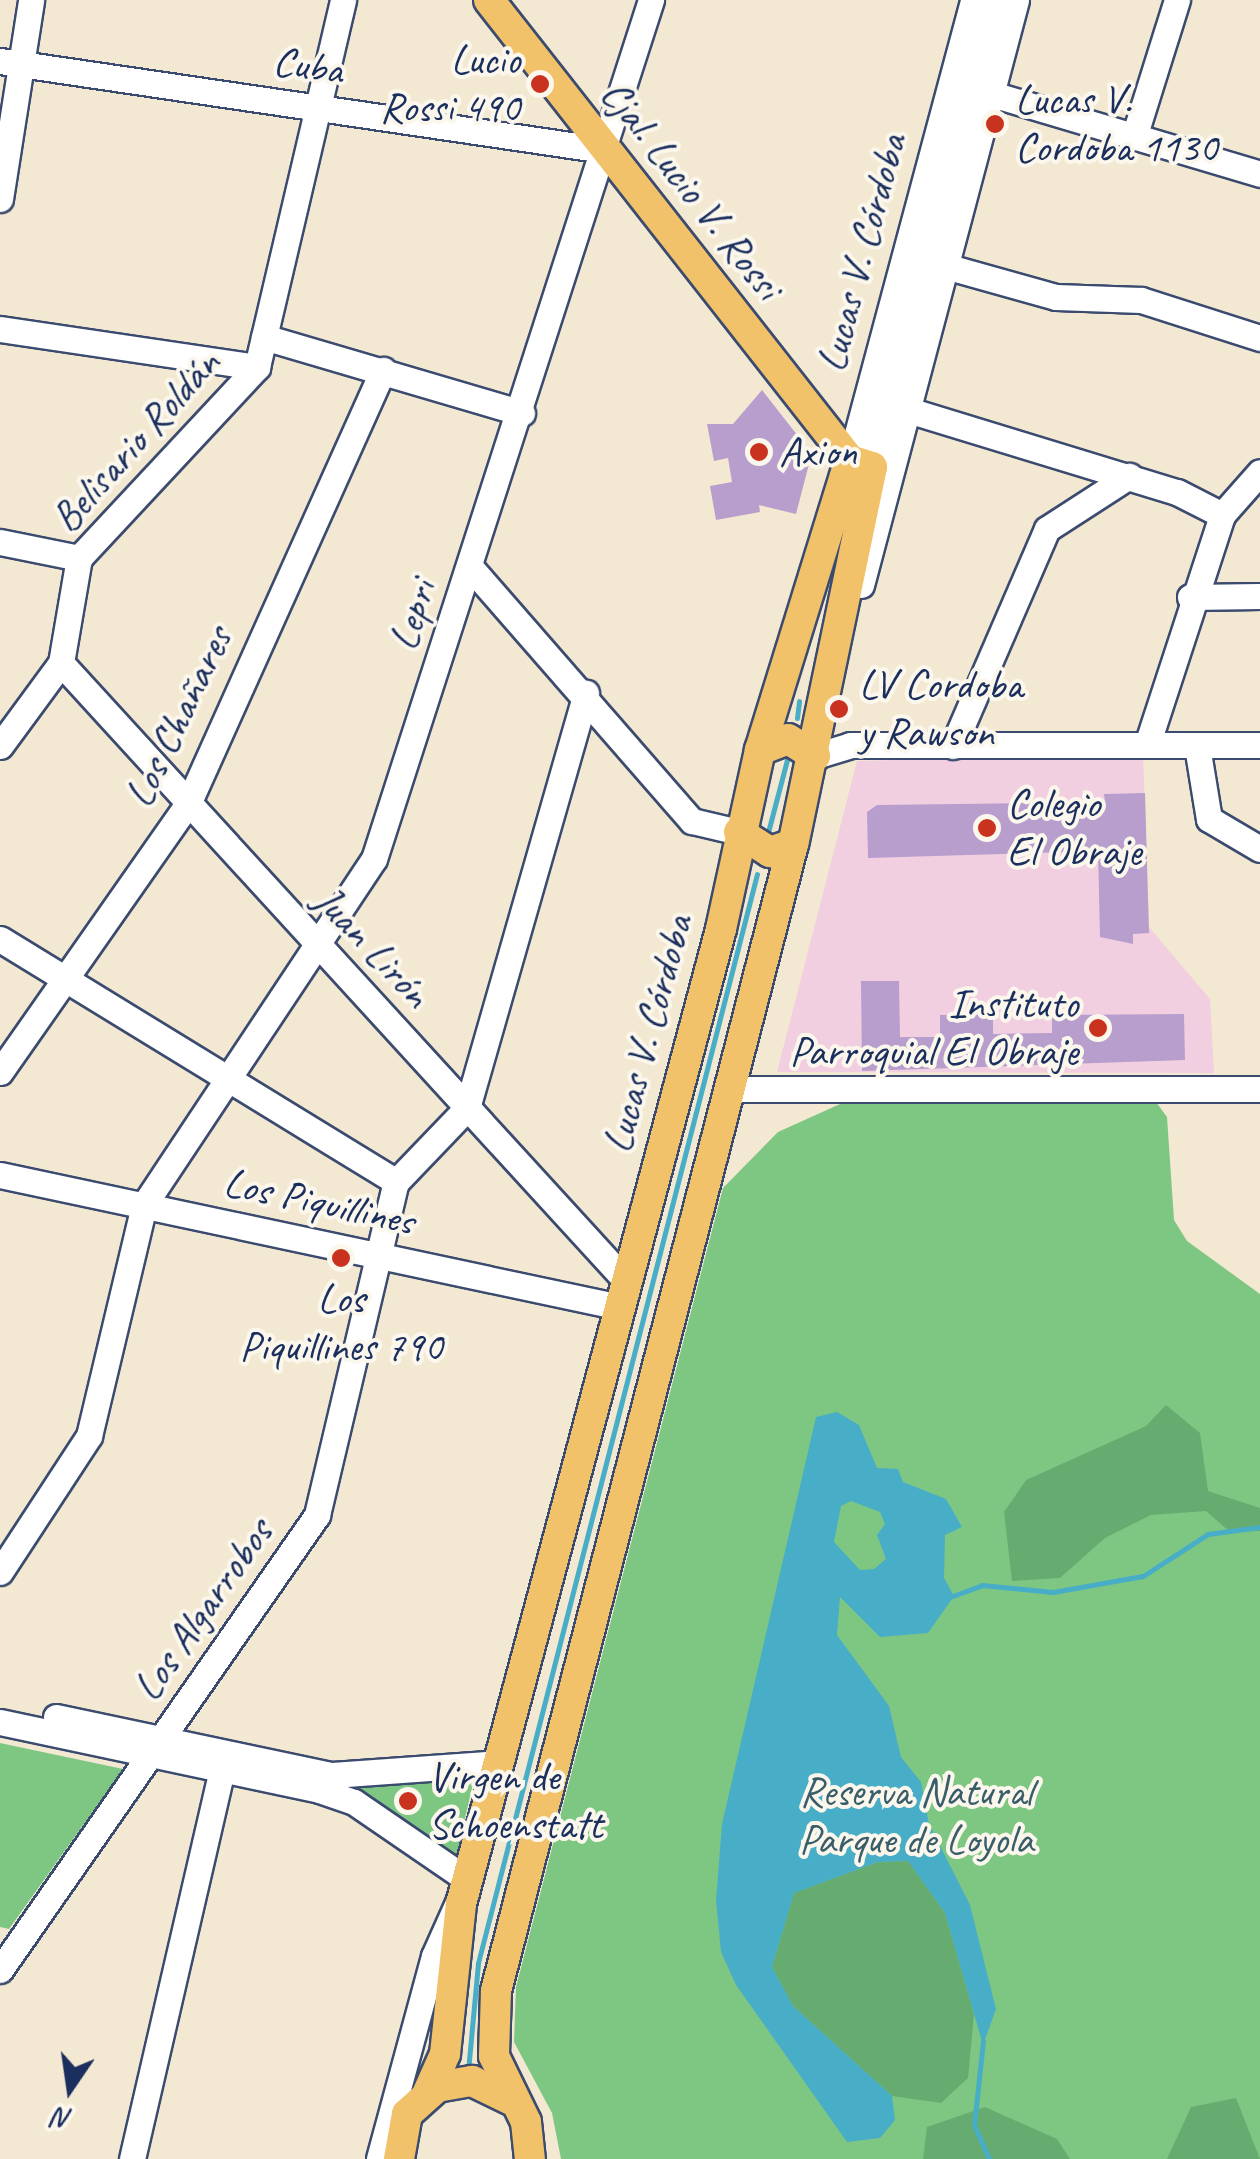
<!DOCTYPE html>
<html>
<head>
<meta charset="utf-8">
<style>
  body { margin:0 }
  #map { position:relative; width:1260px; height:2159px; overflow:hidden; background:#f3e8d1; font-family:Caveat,sans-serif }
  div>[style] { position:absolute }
  .built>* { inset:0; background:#f2cfe0 }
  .green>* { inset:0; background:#7ec783 }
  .forest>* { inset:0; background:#66ac71 }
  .water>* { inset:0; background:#48adc7 }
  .stream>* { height:5px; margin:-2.5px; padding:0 2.5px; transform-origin:2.5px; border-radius:2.5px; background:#48adc7 }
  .building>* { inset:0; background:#b79ecd }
  .roads { filter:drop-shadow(2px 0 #3b4b6f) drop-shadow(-2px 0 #3b4b6f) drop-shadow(0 2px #3b4b6f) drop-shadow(0 -2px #3b4b6f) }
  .minor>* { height:25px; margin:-12.5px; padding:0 12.5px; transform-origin:12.5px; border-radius:12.5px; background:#fff }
  .major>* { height:30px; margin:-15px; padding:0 15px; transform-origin:15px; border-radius:15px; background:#f2c26a }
  .dots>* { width:28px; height:28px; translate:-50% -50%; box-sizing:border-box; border:5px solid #fbf7ec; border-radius:50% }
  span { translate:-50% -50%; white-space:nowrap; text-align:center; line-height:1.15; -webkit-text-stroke:8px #fbf7ec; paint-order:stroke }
  .poi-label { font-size:42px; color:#1b2f5e }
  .right { translate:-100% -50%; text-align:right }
  .left { translate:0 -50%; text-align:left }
  .street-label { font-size:42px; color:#1b2f5e }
  .park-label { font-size:42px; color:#395d69 }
  .north { position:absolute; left:20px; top:2039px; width:100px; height:100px; -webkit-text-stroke:8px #fbf7ec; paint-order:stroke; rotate:193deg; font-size:28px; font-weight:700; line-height:40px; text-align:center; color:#1b2f5e }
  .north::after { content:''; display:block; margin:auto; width:35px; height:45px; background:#1b2f5e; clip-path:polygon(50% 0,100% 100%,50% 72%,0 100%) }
</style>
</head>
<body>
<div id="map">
  <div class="built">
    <i style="clip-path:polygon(1143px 753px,1149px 927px,1210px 999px,1214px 1073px,777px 1072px,857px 761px)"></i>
  </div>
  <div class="green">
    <i style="clip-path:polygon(931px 1097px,1156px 1102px,1167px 1117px,1174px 1220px,1187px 1241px,1260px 1294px,1260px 2159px,561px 2159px,552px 2113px,514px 2042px,516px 1987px,723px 1188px,778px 1132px,840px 1104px)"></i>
    <i style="clip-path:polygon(0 1743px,123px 1769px,9px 1929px,0 1927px)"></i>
    <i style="clip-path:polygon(233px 1760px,476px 1770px,456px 1858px)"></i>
  </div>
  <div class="forest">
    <i style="clip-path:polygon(1166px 1405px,1200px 1433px,1208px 1491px,1260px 1508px,1260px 1531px,1230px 1532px,1206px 1511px,1151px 1515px,1105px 1538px,1060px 1578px,1012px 1581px,1004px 1512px,1026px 1480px,1146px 1426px)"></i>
    <i style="clip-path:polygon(908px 1861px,945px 1913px,974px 2014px,968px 2078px,941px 2103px,892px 2096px,793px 2006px,772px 1967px,794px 1893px,878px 1862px)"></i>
    <i style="clip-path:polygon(1236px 2098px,1260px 2159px,1167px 2159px,1191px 2107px)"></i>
    <i style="clip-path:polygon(985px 2107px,1057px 2139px,1070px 2159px,923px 2159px,927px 2127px)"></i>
  </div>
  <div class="water">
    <i style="clip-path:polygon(evenodd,837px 1412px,859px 1425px,877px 1468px,898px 1469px,903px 1482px,946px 1499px,962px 1527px,945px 1535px,944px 1578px,954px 1596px,928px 1633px,880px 1637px,840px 1597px,837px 1635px,889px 1706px,901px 1757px,921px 1782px,929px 1824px,970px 1905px,996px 2009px,983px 2045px,945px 1913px,908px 1861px,878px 1862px,794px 1893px,772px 1967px,793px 2006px,892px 2096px,895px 2120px,880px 2138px,847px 2142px,736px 1985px,721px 1952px,716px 1900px,722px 1824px,816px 1417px,837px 1412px,851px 1501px,880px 1512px,885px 1524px,877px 1535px,886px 1559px,874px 1569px,860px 1570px,834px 1542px,841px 1506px,851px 1501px)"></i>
  </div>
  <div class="stream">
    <i style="left:797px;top:718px;width:17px;rotate:-83deg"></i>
    <i style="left:767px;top:836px;width:83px;rotate:-75.3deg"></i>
    <i style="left:947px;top:1598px;width:37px;rotate:-20deg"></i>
    <i style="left:982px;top:1585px;width:71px;rotate:5.6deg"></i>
    <i style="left:1053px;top:1592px;width:91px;rotate:-10.1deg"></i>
    <i style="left:1143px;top:1576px;width:77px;rotate:-32.9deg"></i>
    <i style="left:1208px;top:1534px;width:52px;rotate:-7.7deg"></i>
    <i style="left:983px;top:2041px;width:84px;rotate:96.1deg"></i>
    <i style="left:974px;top:2125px;width:37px;rotate:66deg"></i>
    <i style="left:468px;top:2071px;width:108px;rotate:-84.7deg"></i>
    <i style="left:478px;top:1963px;width:1124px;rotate:-75.63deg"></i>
  </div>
  <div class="building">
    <i style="clip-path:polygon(762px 390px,805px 445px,809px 464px,796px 514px,759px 505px,760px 512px,716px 520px,710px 486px,732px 482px,728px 458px,714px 461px,707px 424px,733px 424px)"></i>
    <i style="clip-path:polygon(1145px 793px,1149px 933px,1133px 934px,1133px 944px,1100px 937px,1098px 851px,868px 858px,867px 812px,877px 805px,1105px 802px,1104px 794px)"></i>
    <i style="clip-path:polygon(861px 981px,899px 981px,900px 1037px,940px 1037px,940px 1015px,993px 1014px,993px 1034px,1052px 1033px,1052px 1015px,1184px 1014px,1185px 1060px,862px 1071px)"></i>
  </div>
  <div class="roads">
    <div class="minor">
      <i style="left:0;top:61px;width:611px;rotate:8.38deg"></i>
      <i style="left:992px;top:94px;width:280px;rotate:16.6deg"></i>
      <i style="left:1134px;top:137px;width:144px;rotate:-72.6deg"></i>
      <i style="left:0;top:199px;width:201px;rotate:-81.1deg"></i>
      <i style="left:945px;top:266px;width:115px;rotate:15.6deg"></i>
      <i style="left:1056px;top:297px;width:85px;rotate:2deg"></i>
      <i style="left:1141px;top:300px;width:125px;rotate:17.7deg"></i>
      <i style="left:0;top:329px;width:260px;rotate:8.4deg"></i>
      <i style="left:264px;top:337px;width:269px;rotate:16.4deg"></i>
      <i style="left:908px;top:410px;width:281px;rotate:17deg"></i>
      <i style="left:1177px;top:492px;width:51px;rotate:27.1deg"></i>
      <i style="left:850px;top:460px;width:476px;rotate:-75deg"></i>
      <i style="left:872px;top:467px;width:483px;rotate:-75.1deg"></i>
      <i style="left:0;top:542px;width:81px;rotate:11.4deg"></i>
      <i style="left:471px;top:568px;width:336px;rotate:48.9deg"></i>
      <i style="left:692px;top:821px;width:48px;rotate:13.2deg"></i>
      <i style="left:861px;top:585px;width:605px;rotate:-75.16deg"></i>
      <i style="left:1190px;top:597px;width:70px;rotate:-0.8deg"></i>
      <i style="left:61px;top:663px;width:839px;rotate:47.56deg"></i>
      <i style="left:1147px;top:745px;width:242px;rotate:-71.9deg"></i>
      <i style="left:1222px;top:515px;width:57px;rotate:-48.5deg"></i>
      <i style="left:0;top:746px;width:103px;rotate:-53.7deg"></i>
      <i style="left:61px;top:663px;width:107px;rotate:-80.3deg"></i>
      <i style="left:79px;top:558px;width:261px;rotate:-47deg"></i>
      <i style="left:257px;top:367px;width:377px;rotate:-76.8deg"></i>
      <i style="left:953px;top:746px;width:236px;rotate:-66.6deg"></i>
      <i style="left:1047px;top:529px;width:98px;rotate:-32.9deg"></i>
      <i style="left:1197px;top:746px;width:74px;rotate:80.7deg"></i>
      <i style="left:1209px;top:819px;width:59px;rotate:30.5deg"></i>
      <i style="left:815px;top:756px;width:37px;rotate:-17deg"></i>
      <i style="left:850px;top:745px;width:410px"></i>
      <i style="left:0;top:939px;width:465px;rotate:31.5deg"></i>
      <i style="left:0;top:1072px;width:327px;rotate:-55deg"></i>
      <i style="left:188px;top:804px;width:476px;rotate:-65.8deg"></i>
      <i style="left:727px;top:1089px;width:533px"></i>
      <i style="left:0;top:1175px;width:634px;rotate:12.02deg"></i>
      <i style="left:0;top:1572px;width:163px;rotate:-56.8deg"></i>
      <i style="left:89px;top:1436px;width:237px;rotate:-76.6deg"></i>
      <i style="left:144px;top:1205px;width:415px;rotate:-56.4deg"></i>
      <i style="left:374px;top:859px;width:903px;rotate:-72.13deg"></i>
      <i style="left:56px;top:1717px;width:282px;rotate:11.9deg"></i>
      <i style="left:332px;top:1775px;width:168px;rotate:-4.1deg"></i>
      <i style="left:0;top:1722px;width:326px;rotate:12deg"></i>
      <i style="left:319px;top:1790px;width:37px;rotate:19deg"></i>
      <i style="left:354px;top:1802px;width:138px;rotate:34.4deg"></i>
      <i style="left:468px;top:1880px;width:83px;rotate:114.1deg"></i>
      <i style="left:434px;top:1956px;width:210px;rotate:105.2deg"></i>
      <i style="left:0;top:1970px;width:555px;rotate:-55.13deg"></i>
      <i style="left:317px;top:1515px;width:342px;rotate:-76.7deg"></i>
      <i style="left:396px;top:1182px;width:103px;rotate:-46.2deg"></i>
      <i style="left:467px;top:1108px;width:432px;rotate:-74deg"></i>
      <i style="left:132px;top:2159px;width:415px;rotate:-77deg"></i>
    </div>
    <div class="major">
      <i style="left:489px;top:0;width:585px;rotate:51.88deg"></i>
      <i style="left:850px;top:460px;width:23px;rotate:18deg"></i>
      <i style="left:872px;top:467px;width:385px;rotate:101.8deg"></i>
      <i style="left:793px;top:844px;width:1185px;rotate:104.52deg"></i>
      <i style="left:496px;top:1991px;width:65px;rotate:91.8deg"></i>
      <i style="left:494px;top:2056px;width:73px;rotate:64.1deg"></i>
      <i style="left:526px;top:2122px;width:37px;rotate:84deg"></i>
      <i style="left:760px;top:750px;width:30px;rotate:-21deg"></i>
      <i style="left:788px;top:739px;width:32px;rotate:32deg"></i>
      <i style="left:739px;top:832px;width:37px;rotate:33deg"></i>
      <i style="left:770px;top:852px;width:24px;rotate:-19deg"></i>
      <i style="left:428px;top:2092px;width:42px;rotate:-65.9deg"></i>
      <i style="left:445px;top:2054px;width:151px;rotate:-83.9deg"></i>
      <i style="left:461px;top:1904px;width:1009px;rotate:-75.07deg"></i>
      <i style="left:721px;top:929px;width:183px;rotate:-77.7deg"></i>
      <i style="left:760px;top:750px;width:304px;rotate:-72.8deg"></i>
      <i style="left:399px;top:2159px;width:46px;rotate:-79.9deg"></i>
      <i style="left:407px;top:2114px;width:40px;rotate:-42deg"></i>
      <i style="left:437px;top:2087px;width:36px;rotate:-10deg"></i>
      <i style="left:472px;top:2081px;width:43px;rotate:26deg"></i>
    </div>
  </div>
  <div class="dots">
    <i style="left:540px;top:84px;background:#c8321e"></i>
    <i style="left:995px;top:124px;background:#c8321e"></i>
    <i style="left:759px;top:452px;background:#c8321e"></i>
    <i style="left:839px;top:709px;background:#c8321e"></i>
    <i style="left:987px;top:828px;background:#c8321e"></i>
    <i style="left:1098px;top:1028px;background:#c8321e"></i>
    <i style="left:341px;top:1258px;background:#c8321e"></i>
    <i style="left:408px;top:1801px;background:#c8321e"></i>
  </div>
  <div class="poi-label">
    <span class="right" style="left:520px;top:84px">Lucio<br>Rossi 490</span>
    <span class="left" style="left:1015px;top:124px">Lucas V.<br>Cordoba 1130</span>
    <span class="left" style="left:779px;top:452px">Axion</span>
    <span class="left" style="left:859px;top:709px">LV Cordoba<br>y Rawson</span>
    <span class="left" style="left:1007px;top:828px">Colegio<br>El Obraje</span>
    <span class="right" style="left:1078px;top:1028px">Instituto<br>Parroquial El Obraje</span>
    <span style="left:341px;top:1323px">Los<br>Piquillines 790</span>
    <span class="left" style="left:428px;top:1801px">Virgen de<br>Schoenstatt</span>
  </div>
  <div class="street-label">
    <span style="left:308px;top:66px;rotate:8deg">Cuba</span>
    <span style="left:691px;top:190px;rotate:52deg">Cjal. Lucio V. Rossi</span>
    <span style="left:862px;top:253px;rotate:-75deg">Lucas V. Córdoba</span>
    <span style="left:136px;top:441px;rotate:-48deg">Belisario Roldán</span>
    <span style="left:413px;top:615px;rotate:-72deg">Lepri</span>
    <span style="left:179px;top:717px;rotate:-64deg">Los Chañares</span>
    <span style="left:372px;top:947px;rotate:47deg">Juan Lirón</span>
    <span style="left:648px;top:1034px;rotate:-75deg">Lucas V. Córdoba</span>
    <span style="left:319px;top:1202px;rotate:12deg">Los Piquillines</span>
    <span style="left:203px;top:1610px;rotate:-55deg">Los Algarrobos</span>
  </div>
  <div class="park-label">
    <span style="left:916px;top:1816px">Reserva Natural<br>Parque de Loyola</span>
  </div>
  <div class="north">N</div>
</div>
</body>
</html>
